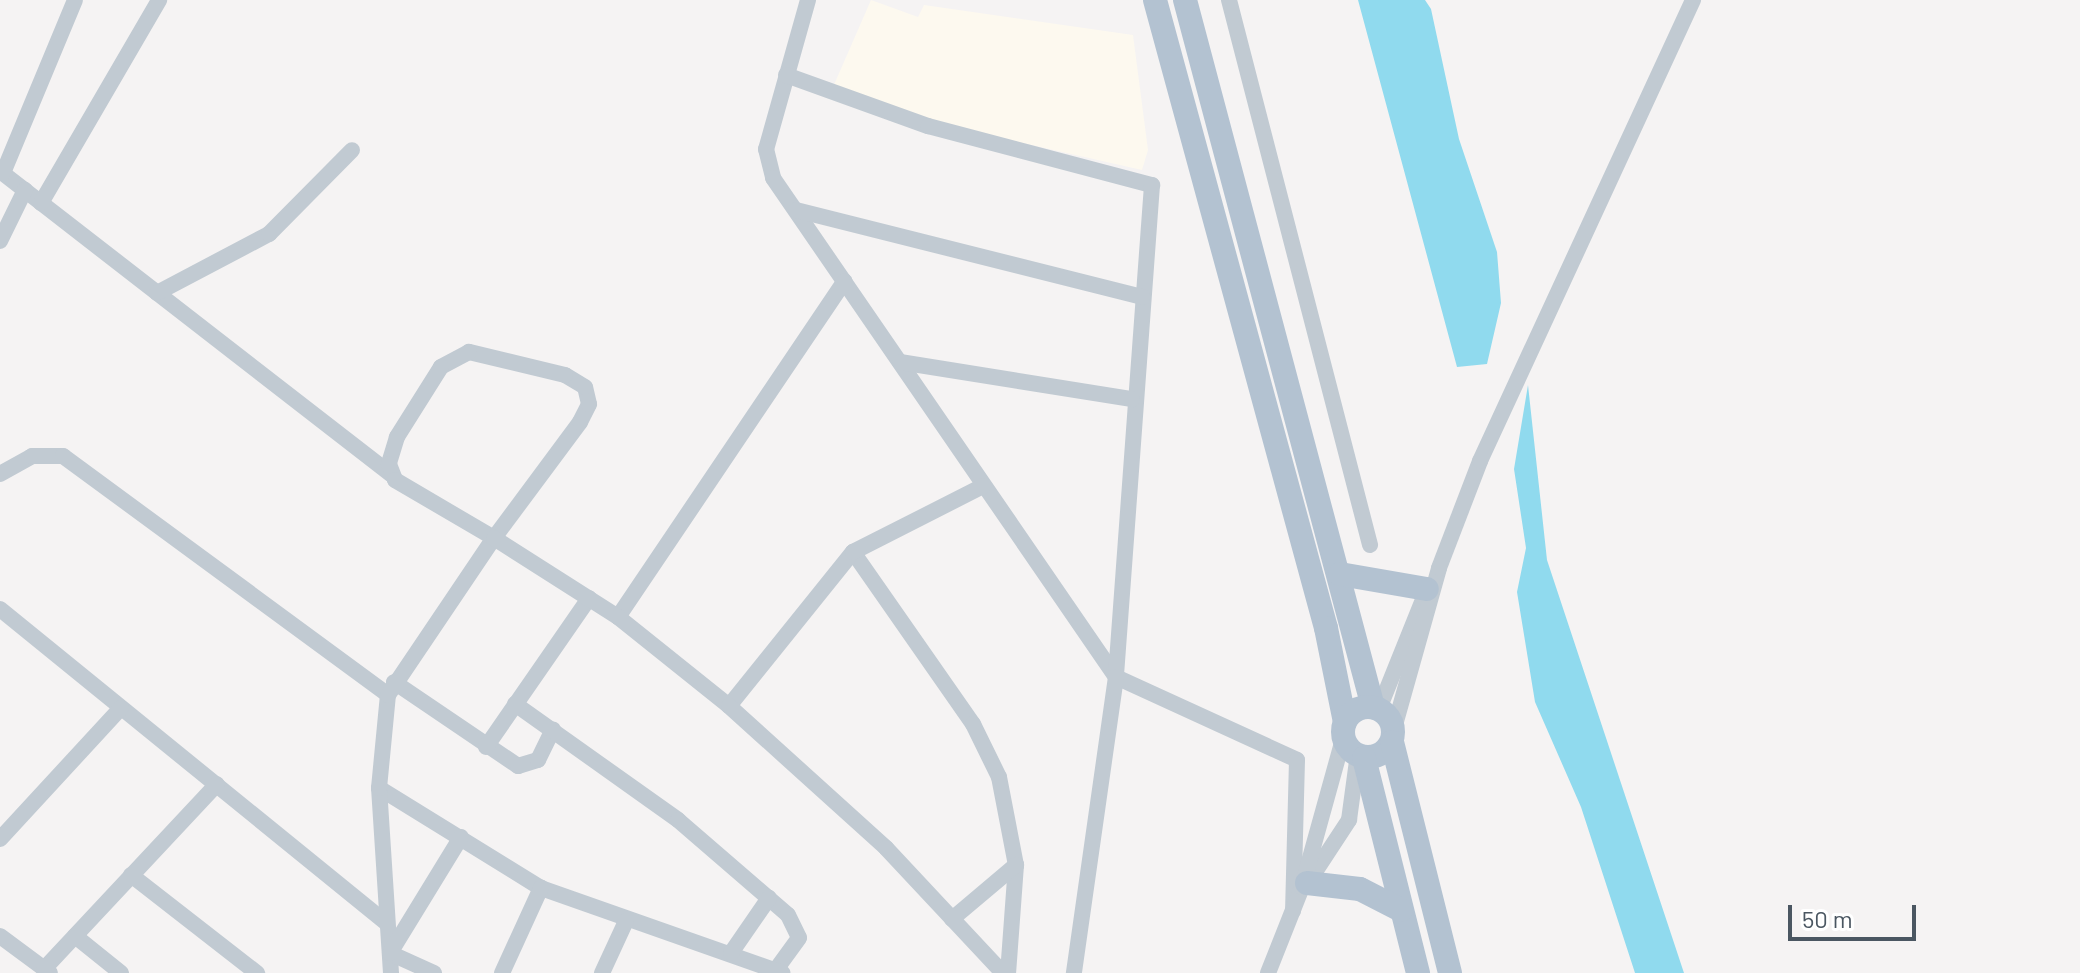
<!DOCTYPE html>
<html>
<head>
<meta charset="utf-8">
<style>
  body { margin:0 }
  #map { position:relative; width:2080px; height:973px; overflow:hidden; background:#f5f3f3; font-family:Barlow,sans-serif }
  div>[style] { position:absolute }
  .commercial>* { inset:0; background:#fdf9ef }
  .water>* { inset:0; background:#90daee }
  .minor>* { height:16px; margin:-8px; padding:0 8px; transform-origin:8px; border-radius:8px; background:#c1cad2 }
  .primary>* { height:24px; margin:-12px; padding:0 12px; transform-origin:12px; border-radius:12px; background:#b3c2d1 }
  .primary>.ring { margin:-12px; padding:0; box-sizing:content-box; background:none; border:24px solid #b3c2d1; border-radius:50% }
  span { translate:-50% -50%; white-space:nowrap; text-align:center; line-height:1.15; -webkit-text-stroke:7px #fff; paint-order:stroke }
  .scale { position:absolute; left:1788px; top:905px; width:128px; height:36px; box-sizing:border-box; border:4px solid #4a5661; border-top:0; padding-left:10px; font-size:24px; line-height:28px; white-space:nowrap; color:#4a5661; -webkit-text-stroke:6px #fff; paint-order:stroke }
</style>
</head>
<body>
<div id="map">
  <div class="commercial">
    <i style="clip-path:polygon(871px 0,918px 17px,924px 5px,1133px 35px,1148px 150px,1142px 170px,956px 128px,833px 87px)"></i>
  </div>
  <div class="water">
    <i style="clip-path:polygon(1358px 0,1425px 0,1431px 9px,1459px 139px,1497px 252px,1501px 303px,1487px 364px,1457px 367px)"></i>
    <i style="clip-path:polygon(1528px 385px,1547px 560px,1684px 973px,1635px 973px,1581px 807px,1535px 702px,1517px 592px,1526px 548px,1514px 469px)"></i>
  </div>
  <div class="minor">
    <i style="left:808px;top:0;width:155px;rotate:105.7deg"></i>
    <i style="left:766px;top:149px;width:30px;rotate:76deg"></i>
    <i style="left:773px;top:178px;width:606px;rotate:55.5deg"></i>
    <i style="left:1116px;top:677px;width:199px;rotate:24.6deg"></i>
    <i style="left:1297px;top:760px;width:151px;rotate:91.5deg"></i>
    <i style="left:1229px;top:0;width:563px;rotate:75.49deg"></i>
    <i style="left:786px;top:75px;width:151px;rotate:19.8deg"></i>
    <i style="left:928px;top:126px;width:232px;rotate:14.8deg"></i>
    <i style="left:1152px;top:185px;width:493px;rotate:94.2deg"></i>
    <i style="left:1116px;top:677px;width:299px;rotate:98.1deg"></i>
    <i style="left:0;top:171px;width:495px;rotate:37.8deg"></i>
    <i style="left:3px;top:173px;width:187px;rotate:-67.4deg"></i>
    <i style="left:41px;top:203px;width:235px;rotate:-59.8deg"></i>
    <i style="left:796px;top:210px;width:357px;rotate:14.1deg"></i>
    <i style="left:0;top:241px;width:57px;rotate:-63.9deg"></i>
    <i style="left:157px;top:293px;width:127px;rotate:-27.8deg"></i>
    <i style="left:269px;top:234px;width:118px;rotate:-45.3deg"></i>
    <i style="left:900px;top:362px;width:235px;rotate:9.1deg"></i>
    <i style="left:0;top:474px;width:37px;rotate:-29deg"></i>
    <i style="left:32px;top:456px;width:31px"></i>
    <i style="left:63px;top:456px;width:403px;rotate:36.3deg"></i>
    <i style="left:853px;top:552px;width:210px;rotate:55.1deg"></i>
    <i style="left:973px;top:724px;width:59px;rotate:63.9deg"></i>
    <i style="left:999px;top:777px;width:90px;rotate:79.1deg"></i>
    <i style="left:1016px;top:865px;width:108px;rotate:94.2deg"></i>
    <i style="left:0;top:609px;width:498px;rotate:39.1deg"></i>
    <i style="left:618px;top:617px;width:405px;rotate:-56deg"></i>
    <i style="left:394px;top:682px;width:150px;rotate:34.1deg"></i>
    <i style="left:518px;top:766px;width:21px;rotate:-17deg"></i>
    <i style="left:538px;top:760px;width:34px;rotate:-64deg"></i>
    <i style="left:515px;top:704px;width:200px;rotate:35.4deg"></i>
    <i style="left:678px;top:820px;width:145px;rotate:40.8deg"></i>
    <i style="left:788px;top:915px;width:25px;rotate:64deg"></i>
    <i style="left:799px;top:938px;width:39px;rotate:126deg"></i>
    <i style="left:729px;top:706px;width:198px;rotate:-51.2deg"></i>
    <i style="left:853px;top:552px;width:146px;rotate:-26.9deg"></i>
    <i style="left:1379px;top:709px;width:131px;rotate:-68.1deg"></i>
    <i style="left:1393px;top:732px;width:170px;rotate:-74.3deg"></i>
    <i style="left:1439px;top:568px;width:115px;rotate:-69deg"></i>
    <i style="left:1480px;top:461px;width:508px;rotate:-65.2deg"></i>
    <i style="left:486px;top:747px;width:181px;rotate:-55.3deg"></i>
    <i style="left:379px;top:788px;width:190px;rotate:31.7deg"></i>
    <i style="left:541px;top:888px;width:256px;rotate:19.4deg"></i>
    <i style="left:0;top:839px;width:178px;rotate:-47.3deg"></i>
    <i style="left:131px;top:875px;width:160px;rotate:37.9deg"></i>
    <i style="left:1307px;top:884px;width:77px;rotate:-56.7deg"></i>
    <i style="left:1349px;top:820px;width:60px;rotate:-82.3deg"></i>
    <i style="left:952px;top:919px;width:84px;rotate:-40.2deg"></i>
    <i style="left:0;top:936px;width:62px;rotate:36.5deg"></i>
    <i style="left:75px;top:936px;width:59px;rotate:38.8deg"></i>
    <i style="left:731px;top:953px;width:67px;rotate:-55.4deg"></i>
    <i style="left:44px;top:969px;width:253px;rotate:-46.9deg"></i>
    <i style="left:391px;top:973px;width:185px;rotate:-93.7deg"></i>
    <i style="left:379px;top:788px;width:93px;rotate:-84.5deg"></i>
    <i style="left:388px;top:695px;width:189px;rotate:-56deg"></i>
    <i style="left:494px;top:538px;width:144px;rotate:-53.4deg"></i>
    <i style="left:580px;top:422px;width:20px;rotate:-63deg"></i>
    <i style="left:589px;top:404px;width:17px;rotate:-103deg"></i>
    <i style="left:585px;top:387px;width:23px;rotate:-149deg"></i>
    <i style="left:565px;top:375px;width:99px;rotate:-166.5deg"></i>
    <i style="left:469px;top:352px;width:32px;rotate:152deg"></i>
    <i style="left:441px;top:367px;width:83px;rotate:122.2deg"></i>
    <i style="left:397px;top:437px;width:28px;rotate:107deg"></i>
    <i style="left:389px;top:464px;width:17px;rotate:69deg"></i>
    <i style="left:395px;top:480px;width:115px;rotate:30.4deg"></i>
    <i style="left:494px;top:538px;width:147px;rotate:32.5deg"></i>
    <i style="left:618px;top:617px;width:142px;rotate:38.7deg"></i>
    <i style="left:729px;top:706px;width:212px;rotate:42.1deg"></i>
    <i style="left:886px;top:848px;width:171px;rotate:46.9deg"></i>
    <i style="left:434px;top:973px;width:48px;rotate:-155.6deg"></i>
    <i style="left:390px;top:953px;width:136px;rotate:-58.5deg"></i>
    <i style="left:502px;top:973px;width:94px;rotate:-65.4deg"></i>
    <i style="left:602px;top:973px;width:57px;rotate:-65.2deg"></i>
    <i style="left:1268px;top:973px;width:92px;rotate:-68.4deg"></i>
    <i style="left:1302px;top:887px;width:157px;rotate:-74.5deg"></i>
  </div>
  <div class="primary">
    <i style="left:1155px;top:0;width:651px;rotate:74.77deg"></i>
    <i style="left:1326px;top:628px;width:96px;rotate:78.6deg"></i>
    <i style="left:1185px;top:0;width:732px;rotate:75.11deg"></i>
    <i style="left:1340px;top:574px;width:88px;rotate:9.8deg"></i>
    <i class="ring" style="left:1343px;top:707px;width:26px;height:26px"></i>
    <i style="left:1392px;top:742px;width:238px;rotate:75.9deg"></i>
    <i style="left:1364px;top:758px;width:222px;rotate:75.9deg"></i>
    <i style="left:1307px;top:883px;width:53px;rotate:6.5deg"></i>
    <i style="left:1360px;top:889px;width:46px;rotate:27.1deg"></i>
  </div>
  <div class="scale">50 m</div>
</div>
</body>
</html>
